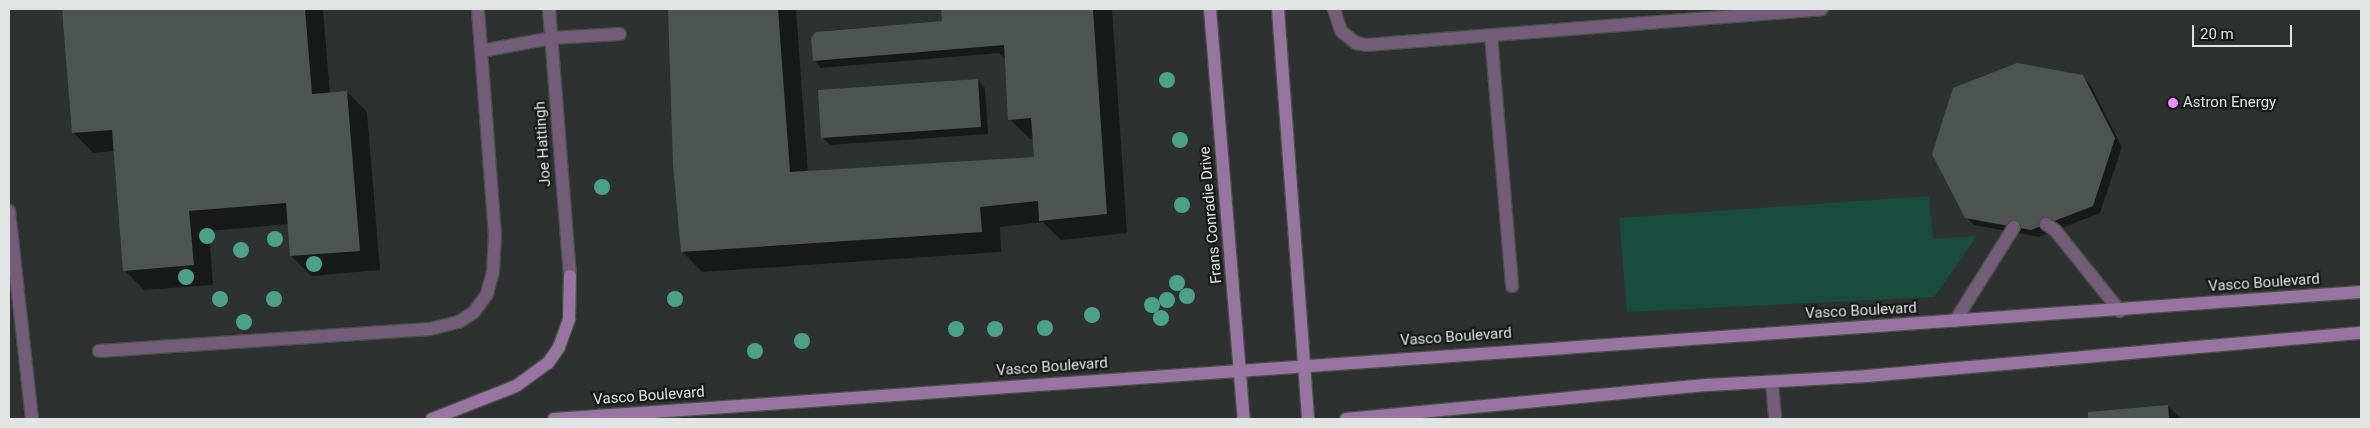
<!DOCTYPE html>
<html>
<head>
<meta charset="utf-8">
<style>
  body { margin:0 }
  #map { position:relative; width:2370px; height:428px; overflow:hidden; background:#2d3230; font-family:Roboto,sans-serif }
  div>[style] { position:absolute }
  .green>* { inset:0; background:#184c3e }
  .shadow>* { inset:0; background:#0007 }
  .building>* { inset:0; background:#4e5452 }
  .roads { filter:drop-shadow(1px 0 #4a4e4c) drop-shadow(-1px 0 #4a4e4c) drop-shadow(0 1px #4a4e4c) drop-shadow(0 -1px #4a4e4c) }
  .lane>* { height:12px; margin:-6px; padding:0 6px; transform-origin:6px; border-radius:6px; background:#735d78 }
  .street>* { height:12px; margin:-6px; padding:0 6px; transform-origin:6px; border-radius:6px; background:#735d78 }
  .secondary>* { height:12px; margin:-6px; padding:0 6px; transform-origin:6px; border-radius:6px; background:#9874a0 }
  .trees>* { width:16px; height:16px; margin:-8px; border-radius:50%; background:#4ba18a }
  .dots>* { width:14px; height:14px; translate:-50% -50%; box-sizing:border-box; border:2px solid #171a19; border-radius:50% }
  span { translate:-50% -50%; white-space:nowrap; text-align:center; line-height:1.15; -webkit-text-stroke:4.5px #171a19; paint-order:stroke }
  .poi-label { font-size:15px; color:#e0e4e2 }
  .left { translate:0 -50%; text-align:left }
  .street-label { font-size:15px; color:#e0e4e2 }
  .frame { position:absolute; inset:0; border:10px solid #e0e4e2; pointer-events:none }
  .scale { position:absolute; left:2192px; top:25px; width:100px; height:22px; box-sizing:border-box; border:2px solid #e0e4e2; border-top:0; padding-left:6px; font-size:15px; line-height:18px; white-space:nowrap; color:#e0e4e2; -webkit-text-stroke:4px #171a19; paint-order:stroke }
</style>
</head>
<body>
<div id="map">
  <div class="green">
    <i style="clip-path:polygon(1929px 196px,1933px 239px,1977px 236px,1934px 297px,1627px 312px,1619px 218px)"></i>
  </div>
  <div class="shadow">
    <i style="clip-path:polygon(63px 9px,323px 9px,330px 94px,347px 92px,367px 112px,380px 270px,311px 276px,291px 256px,289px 224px,209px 231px,213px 285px,144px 290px,124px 270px,114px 151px,93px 153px,73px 132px)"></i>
    <i style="clip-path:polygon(669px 9px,796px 9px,808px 172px,1035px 158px,1034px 139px,1030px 139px,1009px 119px,1006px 60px,999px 53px,821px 68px,814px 60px,813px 38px,821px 31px,943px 22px,942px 9px,1112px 9px,1127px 233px,1061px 240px,1043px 222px,1000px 227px,1001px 252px,702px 272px,682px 251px)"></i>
    <i style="clip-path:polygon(2082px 76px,2090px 84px,2122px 147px,2100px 213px,2039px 237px,1974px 225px,1966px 217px)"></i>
    <i style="clip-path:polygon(978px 80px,985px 88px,988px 134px,830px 145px,823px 138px,820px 91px)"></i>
    <i style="clip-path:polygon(2168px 406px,2181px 419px,2090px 419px,2089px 413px)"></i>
  </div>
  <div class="building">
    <i style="clip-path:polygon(62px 9px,305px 9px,312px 94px,347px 91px,360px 251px,290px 256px,286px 203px,189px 211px,194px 265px,123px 271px,112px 130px,72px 133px)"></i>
    <i style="clip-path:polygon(668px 9px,778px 9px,790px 172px,1034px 157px,1031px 118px,1008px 120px,1004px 45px,813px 61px,811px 38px,815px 32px,942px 21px,941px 9px,1093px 9px,1107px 214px,1039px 221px,1038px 201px,980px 207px,982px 232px,681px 252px,673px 165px)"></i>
    <i style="clip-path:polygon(2017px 63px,2083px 75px,2115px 138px,2093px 206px,2031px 230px,1965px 218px,1932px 154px,1953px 88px)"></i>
    <i style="clip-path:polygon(978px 79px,981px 127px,821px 138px,818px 90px)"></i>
    <i style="clip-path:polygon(2168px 405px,2169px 419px,2088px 419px,2088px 412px)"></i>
  </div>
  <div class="roads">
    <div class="lane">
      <i style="left:549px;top:9px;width:268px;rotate:85.5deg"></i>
      <i style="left:1491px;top:35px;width:252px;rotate:85.2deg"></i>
      <i style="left:481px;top:51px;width:71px;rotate:-10.5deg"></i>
      <i style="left:551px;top:38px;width:69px;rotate:-3.3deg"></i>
      <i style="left:2046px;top:224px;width:11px;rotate:34deg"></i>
      <i style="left:2055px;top:230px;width:104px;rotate:51.3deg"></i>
      <i style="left:1955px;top:321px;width:111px;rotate:-57.9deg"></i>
      <i style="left:99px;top:351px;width:332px;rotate:-3.8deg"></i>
      <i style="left:430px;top:329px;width:30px;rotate:-14deg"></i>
      <i style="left:459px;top:322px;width:18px;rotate:-34deg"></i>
      <i style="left:474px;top:312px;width:22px;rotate:-54deg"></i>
      <i style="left:487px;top:294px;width:23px;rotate:-75deg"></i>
      <i style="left:493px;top:272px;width:36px;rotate:-87deg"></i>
      <i style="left:495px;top:236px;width:228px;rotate:-94.3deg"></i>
      <i style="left:1772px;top:383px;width:36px;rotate:85deg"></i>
    </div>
    <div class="street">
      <i style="left:1334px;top:9px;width:23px;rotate:72deg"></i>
      <i style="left:1341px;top:31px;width:19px;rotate:39deg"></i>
      <i style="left:1356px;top:43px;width:10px;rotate:11deg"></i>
      <i style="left:1366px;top:45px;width:457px;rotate:-4.5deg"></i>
      <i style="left:9px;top:211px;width:209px;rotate:83.7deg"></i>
    </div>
    <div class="secondary">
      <i style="left:1210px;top:9px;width:411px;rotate:85.3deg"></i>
      <i style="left:1278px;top:9px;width:411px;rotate:85.8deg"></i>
      <i style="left:432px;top:419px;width:90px;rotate:-21.4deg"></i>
      <i style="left:516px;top:386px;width:39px;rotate:-36deg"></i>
      <i style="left:548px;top:363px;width:19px;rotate:-55deg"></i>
      <i style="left:559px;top:347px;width:30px;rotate:-70deg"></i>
      <i style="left:569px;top:319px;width:43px;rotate:-88.7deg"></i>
      <i style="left:554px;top:419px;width:1811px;rotate:-4.02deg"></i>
      <i style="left:1346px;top:419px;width:364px;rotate:-5.4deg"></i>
      <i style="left:1708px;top:385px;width:159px;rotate:-3.2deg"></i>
      <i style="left:1867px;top:376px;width:496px;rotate:-5deg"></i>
    </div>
  </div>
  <div class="trees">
    <i style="left:1167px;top:80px"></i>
    <i style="left:1180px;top:140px"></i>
    <i style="left:602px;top:187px"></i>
    <i style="left:1182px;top:205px"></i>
    <i style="left:207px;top:236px"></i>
    <i style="left:275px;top:239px"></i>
    <i style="left:241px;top:250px"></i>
    <i style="left:314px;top:264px"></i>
    <i style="left:186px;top:277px"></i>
    <i style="left:1177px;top:283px"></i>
    <i style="left:1187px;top:296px"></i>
    <i style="left:220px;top:299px"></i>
    <i style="left:274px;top:299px"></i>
    <i style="left:675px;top:299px"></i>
    <i style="left:1167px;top:300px"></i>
    <i style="left:1152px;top:305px"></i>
    <i style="left:1092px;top:315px"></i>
    <i style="left:1161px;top:318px"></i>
    <i style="left:244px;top:322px"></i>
    <i style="left:1045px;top:328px"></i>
    <i style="left:956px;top:329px"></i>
    <i style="left:995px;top:329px"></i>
    <i style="left:802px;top:341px"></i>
    <i style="left:755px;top:351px"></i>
  </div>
  <div class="dots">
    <i style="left:2173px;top:103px;background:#e98efe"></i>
  </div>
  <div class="poi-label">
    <span class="left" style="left:2183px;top:103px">Astron Energy</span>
  </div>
  <div class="street-label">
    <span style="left:543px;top:144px;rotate:-94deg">Joe Hattingh</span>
    <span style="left:1211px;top:215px;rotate:-95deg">Frans Conradie Drive</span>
    <span style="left:2264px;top:283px;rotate:-4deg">Vasco Boulevard</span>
    <span style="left:1861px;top:311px;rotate:-3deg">Vasco Boulevard</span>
    <span style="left:1456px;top:337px;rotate:-4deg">Vasco Boulevard</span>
    <span style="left:1052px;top:367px;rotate:-4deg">Vasco Boulevard</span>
    <span style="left:649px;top:396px;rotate:-4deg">Vasco Boulevard</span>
  </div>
  <div class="frame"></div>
  <div class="scale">20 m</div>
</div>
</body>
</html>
